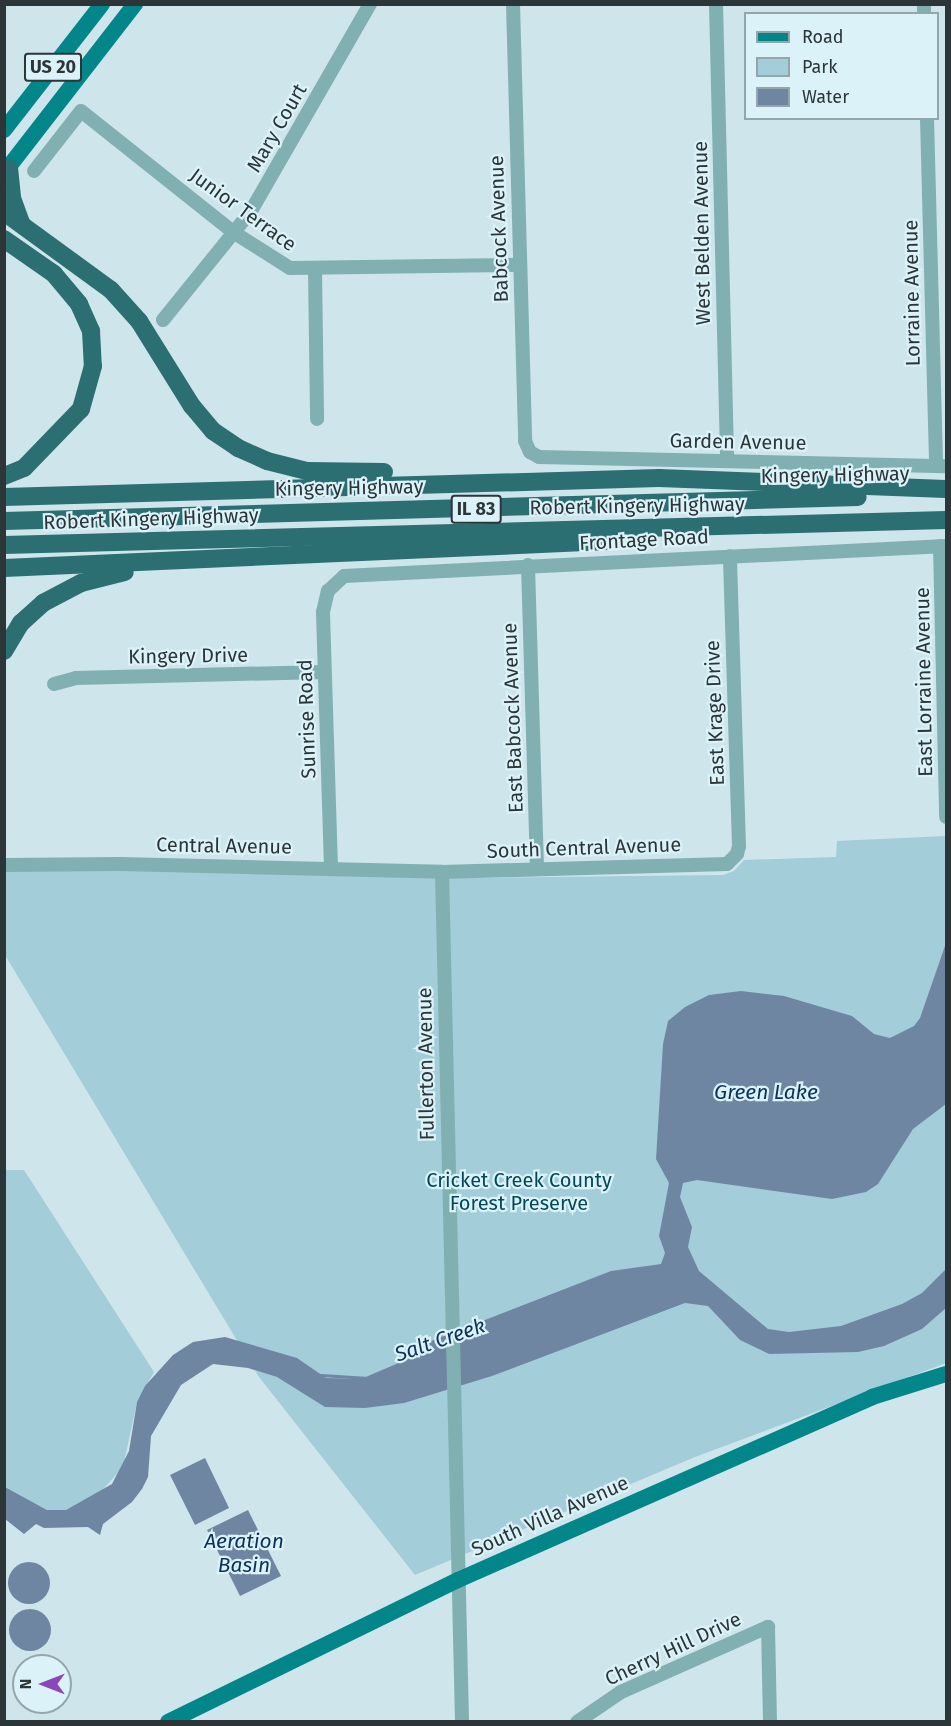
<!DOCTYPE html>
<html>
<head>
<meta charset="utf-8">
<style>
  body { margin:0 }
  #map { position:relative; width:951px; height:1726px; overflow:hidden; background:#cee5ec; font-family:"Fira Sans",sans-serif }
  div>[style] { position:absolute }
  .green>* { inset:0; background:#a3cdd9 }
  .water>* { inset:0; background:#6f86a3 }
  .round { border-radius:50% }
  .stream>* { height:3px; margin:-1.5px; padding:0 1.5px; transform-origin:1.5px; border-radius:1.5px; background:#6f86a3 }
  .minor>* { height:14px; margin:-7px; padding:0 7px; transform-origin:7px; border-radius:7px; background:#81b0b2 }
  .major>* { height:16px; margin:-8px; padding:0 8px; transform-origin:8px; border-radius:8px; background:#02868a }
  .highway>* { height:18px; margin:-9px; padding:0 9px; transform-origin:9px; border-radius:9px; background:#2c6f72 }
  span { translate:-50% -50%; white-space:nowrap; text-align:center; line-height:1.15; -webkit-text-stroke:4.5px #dbf2f9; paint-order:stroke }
  .shield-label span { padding:2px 4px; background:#dbf2f9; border:2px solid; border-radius:4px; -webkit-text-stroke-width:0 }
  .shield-label { font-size:18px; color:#2c3537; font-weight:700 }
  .street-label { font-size:20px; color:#2c3537 }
  .park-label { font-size:20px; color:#024857 }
  .water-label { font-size:21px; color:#0d3159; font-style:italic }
  .frame { position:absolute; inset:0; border:6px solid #2c3537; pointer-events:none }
  .legend { position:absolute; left:744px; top:12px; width:195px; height:108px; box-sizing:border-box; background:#dbf2f9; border:2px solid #95a6ab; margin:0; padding:8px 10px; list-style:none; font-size:18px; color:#2c3537 }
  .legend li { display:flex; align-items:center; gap:12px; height:30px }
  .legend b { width:30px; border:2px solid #95a6ab }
  .north { position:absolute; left:12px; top:1654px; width:60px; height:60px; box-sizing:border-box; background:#dbf2f9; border:2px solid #95a6ab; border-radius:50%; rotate:270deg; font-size:16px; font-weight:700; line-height:24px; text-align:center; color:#2c3537 }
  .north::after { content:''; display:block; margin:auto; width:21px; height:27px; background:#8b46b9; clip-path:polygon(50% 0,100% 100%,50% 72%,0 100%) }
</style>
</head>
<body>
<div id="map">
  <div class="green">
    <i style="clip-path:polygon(946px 836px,946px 1363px,695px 1457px,415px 1575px,259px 1377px,5px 955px,5px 866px,468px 878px,723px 875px,734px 871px,744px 860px,836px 857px,837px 841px)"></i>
    <i style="clip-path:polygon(5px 1170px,24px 1170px,154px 1372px,137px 1402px,123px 1467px,99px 1494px,66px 1510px,47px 1510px,5px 1487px)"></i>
  </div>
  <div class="water">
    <i style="clip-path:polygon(946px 943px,946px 1104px,913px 1129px,878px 1184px,866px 1192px,832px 1199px,697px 1180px,683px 1183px,680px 1197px,692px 1227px,688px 1247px,699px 1271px,768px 1329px,789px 1332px,841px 1326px,902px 1304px,922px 1293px,946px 1269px,946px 1308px,922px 1329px,884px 1346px,858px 1352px,769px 1354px,740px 1340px,708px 1306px,685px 1303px,492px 1376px,404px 1403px,365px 1408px,325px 1407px,277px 1377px,248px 1368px,213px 1364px,181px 1385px,151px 1436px,148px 1477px,142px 1489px,132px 1502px,103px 1524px,100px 1535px,88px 1527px,44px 1528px,36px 1524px,24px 1534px,5px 1519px,5px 1487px,47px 1510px,66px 1510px,112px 1484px,129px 1451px,137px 1402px,145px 1386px,173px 1355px,193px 1342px,225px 1337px,297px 1358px,326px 1378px,361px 1379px,415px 1356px,431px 1341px,611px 1271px,661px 1264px,665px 1253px,659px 1236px,669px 1183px,656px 1159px,663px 1044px,668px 1021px,685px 1007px,709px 995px,741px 991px,784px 996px,852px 1016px,874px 1034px,890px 1038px,914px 1026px,920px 1018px)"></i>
    <i style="clip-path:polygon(205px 1458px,229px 1508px,195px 1525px,170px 1475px)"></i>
    <i style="clip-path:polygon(248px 1510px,281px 1576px,240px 1596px,207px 1530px)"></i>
    <i class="round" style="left:8px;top:1562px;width:42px;height:42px"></i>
    <i class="round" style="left:9px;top:1609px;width:42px;height:42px"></i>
  </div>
  <div class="stream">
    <i style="left:321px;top:1375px;width:47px;rotate:3.7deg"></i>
  </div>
  <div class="minor">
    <i style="left:513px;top:4px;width:437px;rotate:88.4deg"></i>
    <i style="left:525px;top:441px;width:12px;rotate:66deg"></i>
    <i style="left:530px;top:452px;width:10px;rotate:29deg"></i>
    <i style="left:539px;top:457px;width:407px;rotate:1.3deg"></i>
    <i style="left:716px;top:4px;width:457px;rotate:88.6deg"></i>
    <i style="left:924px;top:4px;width:10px;rotate:90deg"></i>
    <i style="left:927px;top:118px;width:348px;rotate:88.5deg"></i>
    <i style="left:34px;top:171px;width:76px;rotate:-51.9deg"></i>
    <i style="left:81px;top:111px;width:194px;rotate:38.5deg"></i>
    <i style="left:233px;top:232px;width:67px;rotate:32.3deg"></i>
    <i style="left:290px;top:268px;width:229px;rotate:-0.8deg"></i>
    <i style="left:315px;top:270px;width:149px;rotate:89.2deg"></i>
    <i style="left:163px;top:320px;width:140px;rotate:-51.1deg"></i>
    <i style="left:251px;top:211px;width:239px;rotate:-60.1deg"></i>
    <i style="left:940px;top:546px;width:271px;rotate:88.7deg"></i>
    <i style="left:528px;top:565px;width:304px;rotate:88.3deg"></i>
    <i style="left:54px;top:684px;width:23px;rotate:-15deg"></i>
    <i style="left:76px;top:678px;width:248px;rotate:-1.4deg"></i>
    <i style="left:4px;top:865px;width:116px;rotate:-0.5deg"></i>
    <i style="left:120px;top:864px;width:322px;rotate:1.4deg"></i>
    <i style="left:442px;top:872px;width:285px;rotate:-1.6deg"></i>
    <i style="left:727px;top:864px;width:14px;rotate:-45deg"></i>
    <i style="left:737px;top:854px;width:8px;rotate:-76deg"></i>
    <i style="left:739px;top:846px;width:290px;rotate:-91.8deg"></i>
    <i style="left:331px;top:868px;width:256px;rotate:-91.8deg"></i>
    <i style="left:323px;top:612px;width:22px;rotate:-77deg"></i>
    <i style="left:328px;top:591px;width:22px;rotate:-43deg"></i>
    <i style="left:344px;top:576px;width:603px;rotate:-2.85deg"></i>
    <i style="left:442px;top:872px;width:850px;rotate:88.65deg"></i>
    <i style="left:577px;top:1722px;width:53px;rotate:-34.3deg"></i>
    <i style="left:621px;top:1692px;width:161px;rotate:-23.9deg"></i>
    <i style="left:768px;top:1627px;width:95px;rotate:88.8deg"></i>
  </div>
  <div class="major">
    <i style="left:4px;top:130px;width:160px;rotate:-52.1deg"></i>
    <i style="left:4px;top:173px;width:214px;rotate:-52.2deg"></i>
    <i style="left:168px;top:1722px;width:323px;rotate:-26.1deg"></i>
    <i style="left:458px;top:1580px;width:453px;rotate:-23.8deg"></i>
    <i style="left:872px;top:1397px;width:77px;rotate:-17.3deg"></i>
  </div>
  <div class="highway">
    <i style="left:9px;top:168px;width:30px;rotate:84deg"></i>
    <i style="left:12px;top:198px;width:27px;rotate:70deg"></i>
    <i style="left:4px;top:212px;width:132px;rotate:36.1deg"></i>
    <i style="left:111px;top:290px;width:42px;rotate:47.9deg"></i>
    <i style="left:139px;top:321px;width:100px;rotate:58.1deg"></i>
    <i style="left:192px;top:406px;width:33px;rotate:50deg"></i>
    <i style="left:213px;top:431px;width:30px;rotate:34deg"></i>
    <i style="left:238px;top:448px;width:32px;rotate:24deg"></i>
    <i style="left:267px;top:461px;width:41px;rotate:14deg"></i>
    <i style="left:307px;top:471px;width:77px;rotate:0.7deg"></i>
    <i style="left:4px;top:239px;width:61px;rotate:35deg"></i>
    <i style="left:54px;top:274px;width:39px;rotate:50deg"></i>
    <i style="left:79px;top:304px;width:30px;rotate:66deg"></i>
    <i style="left:91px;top:331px;width:35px;rotate:87deg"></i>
    <i style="left:93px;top:366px;width:45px;rotate:105.6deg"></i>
    <i style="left:81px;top:409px;width:82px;rotate:134deg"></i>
    <i style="left:24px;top:468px;width:22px;rotate:158deg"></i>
    <i style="left:4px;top:497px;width:655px;rotate:-1.66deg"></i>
    <i style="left:659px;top:478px;width:287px;rotate:2.2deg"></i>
    <i style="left:4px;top:521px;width:854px;rotate:-1.61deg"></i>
    <i style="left:4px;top:545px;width:942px;rotate:-1.52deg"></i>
    <i style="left:4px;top:568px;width:604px;rotate:-2.56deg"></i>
    <i style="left:4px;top:651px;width:33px;rotate:-59deg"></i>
    <i style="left:21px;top:623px;width:30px;rotate:-42deg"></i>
    <i style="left:43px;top:603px;width:43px;rotate:-27.8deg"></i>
    <i style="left:81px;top:583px;width:45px;rotate:-14deg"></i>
  </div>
  <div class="shield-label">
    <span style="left:53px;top:67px">US 20</span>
    <span style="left:476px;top:509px">IL 83</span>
  </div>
  <div class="street-label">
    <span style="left:277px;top:128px;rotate:-60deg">Mary Court</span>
    <span style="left:243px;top:210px;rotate:36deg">Junior Terrace</span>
    <span style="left:499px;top:229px;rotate:-92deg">Babcock Avenue</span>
    <span style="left:702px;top:233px;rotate:-91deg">West Belden Avenue</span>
    <span style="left:912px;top:293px;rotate:-91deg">Lorraine Avenue</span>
    <span style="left:738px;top:442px;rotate:1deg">Garden Avenue</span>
    <span style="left:835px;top:475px;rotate:-1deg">Kingery Highway</span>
    <span style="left:349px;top:488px;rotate:-1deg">Kingery Highway</span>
    <span style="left:637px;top:506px;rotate:-1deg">Robert Kingery Highway</span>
    <span style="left:151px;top:519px;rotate:-2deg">Robert Kingery Highway</span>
    <span style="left:644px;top:540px;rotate:-3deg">Frontage Road</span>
    <span style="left:188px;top:656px;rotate:-1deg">Kingery Drive</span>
    <span style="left:924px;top:682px;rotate:-91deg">East Lorraine Avenue</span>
    <span style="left:715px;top:713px;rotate:-92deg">East Krage Drive</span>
    <span style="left:513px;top:718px;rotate:-92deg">East Babcock Avenue</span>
    <span style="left:307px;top:719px;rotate:-92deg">Sunrise Road</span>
    <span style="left:224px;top:846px;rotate:1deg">Central Avenue</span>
    <span style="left:584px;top:848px;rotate:-2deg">South Central Avenue</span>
    <span style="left:426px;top:1064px;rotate:-91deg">Fullerton Avenue</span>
    <span style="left:550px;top:1516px;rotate:-24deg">South Villa Avenue</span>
    <span style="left:673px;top:1649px;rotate:-25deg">Cherry Hill Drive</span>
  </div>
  <div class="park-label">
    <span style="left:519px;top:1192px">Cricket Creek County<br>Forest Preserve</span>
  </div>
  <div class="water-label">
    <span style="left:766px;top:1092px">Green Lake</span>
    <span style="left:440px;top:1340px;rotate:-19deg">Salt Creek</span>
    <span style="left:244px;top:1553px">Aeration<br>Basin</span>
  </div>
  <div class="frame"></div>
  <ul class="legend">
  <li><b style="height:8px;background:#02868a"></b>Road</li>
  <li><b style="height:16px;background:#a3cdd9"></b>Park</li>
  <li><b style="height:16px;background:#6f86a3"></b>Water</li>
  </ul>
  <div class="north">N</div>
</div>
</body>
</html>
